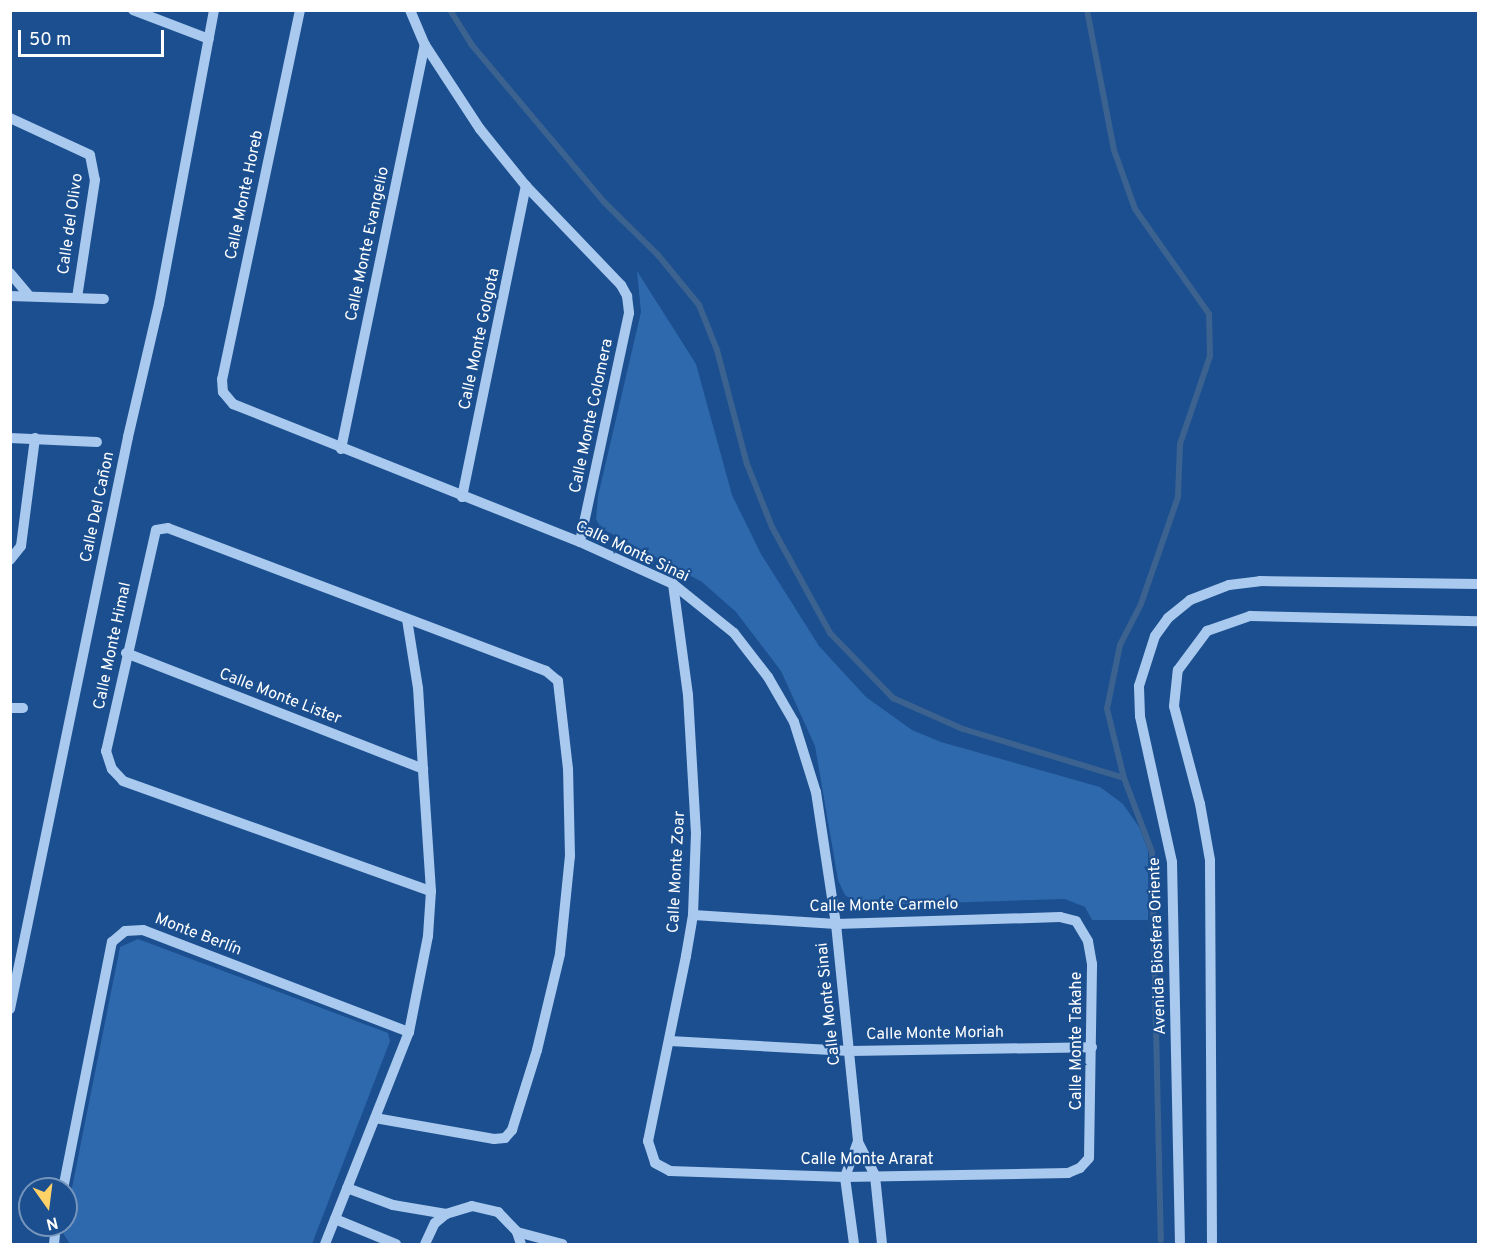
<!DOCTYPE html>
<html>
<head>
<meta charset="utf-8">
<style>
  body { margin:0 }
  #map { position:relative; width:1489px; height:1255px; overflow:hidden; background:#1b4f8f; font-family:Overpass,sans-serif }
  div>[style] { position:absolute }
  .green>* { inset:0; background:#2e69ad }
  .stream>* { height:6px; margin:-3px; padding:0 3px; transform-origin:3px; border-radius:3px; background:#3c6290 }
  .minor>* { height:10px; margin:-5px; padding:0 5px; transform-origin:5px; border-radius:5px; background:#a9c9ee }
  span { translate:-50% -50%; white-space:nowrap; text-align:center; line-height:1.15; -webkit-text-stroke:4.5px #1b4f8f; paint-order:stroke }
  .street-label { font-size:16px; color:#fff }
  .frame { position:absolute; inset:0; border:12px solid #fff; pointer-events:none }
  .north { position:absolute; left:18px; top:1177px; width:60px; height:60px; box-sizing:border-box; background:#1b4f8f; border:2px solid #7695bc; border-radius:50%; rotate:166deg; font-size:16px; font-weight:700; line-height:24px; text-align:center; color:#fff }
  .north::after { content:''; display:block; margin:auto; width:21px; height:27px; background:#ffd166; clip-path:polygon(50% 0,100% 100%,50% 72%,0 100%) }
  .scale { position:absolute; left:18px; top:30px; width:146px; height:27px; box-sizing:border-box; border:3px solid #fff; border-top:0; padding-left:8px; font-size:18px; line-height:21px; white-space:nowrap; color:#fff; -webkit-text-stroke:4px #1b4f8f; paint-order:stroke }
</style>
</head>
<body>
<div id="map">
  <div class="green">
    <i style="clip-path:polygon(637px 271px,696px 364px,732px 495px,761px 554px,819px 646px,866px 697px,912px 730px,941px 742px,1100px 787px,1123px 804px,1139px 827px,1148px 850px,1148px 920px,1092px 920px,1085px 907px,1065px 899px,875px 905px,855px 902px,845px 895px,838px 880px,815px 746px,781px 671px,736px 612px,702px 582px,601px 528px,596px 519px,598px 496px,641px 312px)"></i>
    <i style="clip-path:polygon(138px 939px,388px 1033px,390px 1041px,312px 1244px,70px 1244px,63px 1233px,120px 947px)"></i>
  </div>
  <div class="stream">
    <i style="left:450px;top:10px;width:40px;rotate:58deg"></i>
    <i style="left:471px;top:44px;width:208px;rotate:49.9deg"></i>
    <i style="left:605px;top:203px;width:74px;rotate:44.5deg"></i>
    <i style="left:658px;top:255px;width:65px;rotate:50.6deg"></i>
    <i style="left:699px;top:305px;width:48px;rotate:68.2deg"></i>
    <i style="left:717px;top:350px;width:118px;rotate:75.3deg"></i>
    <i style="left:747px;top:464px;width:68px;rotate:68.4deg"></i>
    <i style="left:772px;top:527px;width:121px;rotate:61.3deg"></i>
    <i style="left:830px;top:633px;width:91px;rotate:45.9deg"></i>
    <i style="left:893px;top:698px;width:77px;rotate:23.9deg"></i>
    <i style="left:963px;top:729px;width:168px;rotate:16.9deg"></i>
    <i style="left:1087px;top:10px;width:143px;rotate:79.1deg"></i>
    <i style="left:1114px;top:150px;width:63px;rotate:70.4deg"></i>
    <i style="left:1135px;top:209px;width:128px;rotate:54.8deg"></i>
    <i style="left:1209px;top:314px;width:42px;rotate:88.6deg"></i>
    <i style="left:1210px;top:356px;width:93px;rotate:108.8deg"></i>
    <i style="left:1180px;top:444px;width:53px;rotate:92.2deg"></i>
    <i style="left:1178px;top:497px;width:113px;rotate:109.1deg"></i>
    <i style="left:1141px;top:604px;width:46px;rotate:117.1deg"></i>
    <i style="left:1120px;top:645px;width:65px;rotate:101.5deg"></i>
    <i style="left:1107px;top:709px;width:71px;rotate:76.2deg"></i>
    <i style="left:1124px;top:778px;width:79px;rotate:69.3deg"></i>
    <i style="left:1152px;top:852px;width:388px;rotate:88.7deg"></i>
  </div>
  <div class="minor">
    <i style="left:133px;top:10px;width:81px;rotate:20.9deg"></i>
    <i style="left:300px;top:10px;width:377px;rotate:101.9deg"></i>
    <i style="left:222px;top:379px;width:13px;rotate:86deg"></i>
    <i style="left:223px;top:392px;width:16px;rotate:50deg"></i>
    <i style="left:233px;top:404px;width:373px;rotate:21.7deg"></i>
    <i style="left:580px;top:542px;width:102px;rotate:24.3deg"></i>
    <i style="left:673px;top:584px;width:78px;rotate:38.8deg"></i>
    <i style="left:734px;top:633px;width:56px;rotate:52.3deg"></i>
    <i style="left:768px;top:677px;width:52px;rotate:60deg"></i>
    <i style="left:794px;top:722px;width:73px;rotate:72.6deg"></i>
    <i style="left:816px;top:792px;width:134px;rotate:81.4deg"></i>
    <i style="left:836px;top:924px;width:219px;rotate:84.2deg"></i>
    <i style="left:858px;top:1142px;width:38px;rotate:63deg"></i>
    <i style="left:875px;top:1176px;width:68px;rotate:84.1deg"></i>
    <i style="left:410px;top:10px;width:38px;rotate:67deg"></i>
    <i style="left:425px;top:45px;width:100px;rotate:56.8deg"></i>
    <i style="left:480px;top:129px;width:73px;rotate:51.1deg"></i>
    <i style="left:526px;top:186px;width:137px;rotate:46.2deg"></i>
    <i style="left:621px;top:285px;width:13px;rotate:61deg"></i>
    <i style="left:627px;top:296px;width:17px;rotate:83deg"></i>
    <i style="left:629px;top:313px;width:234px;rotate:102.1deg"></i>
    <i style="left:10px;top:118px;width:88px;rotate:24.8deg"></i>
    <i style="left:90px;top:155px;width:25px;rotate:79deg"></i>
    <i style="left:95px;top:180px;width:118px;rotate:98.7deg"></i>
    <i style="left:10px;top:273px;width:30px;rotate:50deg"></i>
    <i style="left:10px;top:296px;width:94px;rotate:1.8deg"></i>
    <i style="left:10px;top:438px;width:87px;rotate:2.6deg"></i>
    <i style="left:341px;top:449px;width:413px;rotate:-78.3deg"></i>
    <i style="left:462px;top:497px;width:318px;rotate:-78.4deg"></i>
    <i style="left:10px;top:560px;width:18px;rotate:-52deg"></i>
    <i style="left:21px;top:546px;width:109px;rotate:-82.6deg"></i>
    <i style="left:673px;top:584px;width:112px;rotate:82.3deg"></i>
    <i style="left:688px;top:695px;width:138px;rotate:86.7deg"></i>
    <i style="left:696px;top:833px;width:82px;rotate:92.1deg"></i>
    <i style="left:693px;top:915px;width:42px;rotate:99.7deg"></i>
    <i style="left:686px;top:956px;width:189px;rotate:101.6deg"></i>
    <i style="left:648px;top:1141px;width:23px;rotate:72deg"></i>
    <i style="left:655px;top:1163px;width:17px;rotate:28deg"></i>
    <i style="left:670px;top:1171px;width:175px;rotate:2deg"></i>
    <i style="left:845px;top:1177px;width:223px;rotate:-1deg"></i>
    <i style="left:1068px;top:1173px;width:13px;rotate:-23deg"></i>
    <i style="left:1080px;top:1168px;width:13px;rotate:-48deg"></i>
    <i style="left:1089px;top:1158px;width:194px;rotate:-89.1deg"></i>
    <i style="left:1092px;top:964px;width:23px;rotate:-100deg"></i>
    <i style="left:1088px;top:941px;width:23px;rotate:-121deg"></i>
    <i style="left:1076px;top:921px;width:16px;rotate:-166deg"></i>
    <i style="left:1060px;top:917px;width:224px;rotate:178.2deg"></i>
    <i style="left:836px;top:924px;width:143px;rotate:-176.4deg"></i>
    <i style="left:126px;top:653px;width:319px;rotate:21.3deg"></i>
    <i style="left:10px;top:708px;width:13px"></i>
    <i style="left:10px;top:1009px;width:584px;rotate:-78.34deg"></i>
    <i style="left:128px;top:437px;width:137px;rotate:-76.9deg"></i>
    <i style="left:159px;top:304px;width:299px;rotate:-79.4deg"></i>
    <i style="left:670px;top:1041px;width:180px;rotate:3.2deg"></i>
    <i style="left:850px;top:1051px;width:242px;rotate:-0.9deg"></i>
    <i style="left:375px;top:1118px;width:121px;rotate:10deg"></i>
    <i style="left:494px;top:1139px;width:11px;rotate:-5deg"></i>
    <i style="left:505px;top:1138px;width:11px;rotate:-49deg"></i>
    <i style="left:512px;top:1130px;width:84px;rotate:-72.6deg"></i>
    <i style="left:537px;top:1050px;width:99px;rotate:-76.5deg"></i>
    <i style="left:560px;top:954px;width:99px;rotate:-84.2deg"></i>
    <i style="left:570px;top:856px;width:87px;rotate:-91.3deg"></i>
    <i style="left:568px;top:769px;width:89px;rotate:-96.5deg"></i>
    <i style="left:558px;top:681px;width:16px;rotate:-140deg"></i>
    <i style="left:546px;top:671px;width:404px;rotate:-159.3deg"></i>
    <i style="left:168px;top:528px;width:12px;rotate:171deg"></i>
    <i style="left:156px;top:530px;width:227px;rotate:102.7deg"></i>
    <i style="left:106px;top:751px;width:19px;rotate:72deg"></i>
    <i style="left:112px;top:769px;width:16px;rotate:47deg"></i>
    <i style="left:123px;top:781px;width:327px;rotate:19.7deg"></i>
    <i style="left:347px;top:1188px;width:49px;rotate:20.3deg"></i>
    <i style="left:393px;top:1205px;width:54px;rotate:9.6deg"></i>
    <i style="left:63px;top:1189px;width:252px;rotate:-78.8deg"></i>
    <i style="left:112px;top:942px;width:17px;rotate:-40deg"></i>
    <i style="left:125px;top:931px;width:18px;rotate:-3deg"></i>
    <i style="left:143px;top:930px;width:285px;rotate:21deg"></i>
    <i style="left:335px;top:1219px;width:66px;rotate:22.3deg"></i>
    <i style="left:517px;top:1232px;width:47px;rotate:14.9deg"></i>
    <i style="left:54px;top:1244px;width:19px;rotate:-84deg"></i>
    <i style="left:325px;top:1244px;width:228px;rotate:-68.4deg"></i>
    <i style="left:409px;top:1032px;width:98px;rotate:-78.8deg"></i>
    <i style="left:428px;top:936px;width:45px;rotate:-86.2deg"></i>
    <i style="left:431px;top:891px;width:122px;rotate:-93.8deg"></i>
    <i style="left:423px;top:769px;width:81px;rotate:-93.5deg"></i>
    <i style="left:418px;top:688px;width:70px;rotate:-99.1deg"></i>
    <i style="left:425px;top:1244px;width:23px;rotate:-65deg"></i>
    <i style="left:435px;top:1223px;width:14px;rotate:-39deg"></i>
    <i style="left:446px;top:1214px;width:27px;rotate:-17deg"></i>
    <i style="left:472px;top:1206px;width:27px;rotate:13deg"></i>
    <i style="left:498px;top:1212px;width:28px;rotate:46deg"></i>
    <i style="left:517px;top:1232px;width:13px;rotate:72deg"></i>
    <i style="left:854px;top:1244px;width:68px;rotate:-97.7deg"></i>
    <i style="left:845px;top:1177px;width:37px;rotate:-70deg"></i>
    <i style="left:1180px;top:1244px;width:382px;rotate:-91.2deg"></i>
    <i style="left:1172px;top:862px;width:149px;rotate:-102.4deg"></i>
    <i style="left:1140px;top:716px;width:30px;rotate:-92deg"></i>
    <i style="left:1139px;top:686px;width:52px;rotate:-72.3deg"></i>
    <i style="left:1155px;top:636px;width:22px;rotate:-54deg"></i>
    <i style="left:1168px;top:618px;width:28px;rotate:-39deg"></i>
    <i style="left:1190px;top:600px;width:42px;rotate:-21deg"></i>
    <i style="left:1229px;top:585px;width:31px;rotate:-7deg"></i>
    <i style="left:1260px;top:581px;width:218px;rotate:0.8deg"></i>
    <i style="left:1212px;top:1244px;width:384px;rotate:-90.3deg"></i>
    <i style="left:1210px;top:860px;width:57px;rotate:-100.1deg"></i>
    <i style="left:1200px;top:804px;width:101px;rotate:-104.9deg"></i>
    <i style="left:1174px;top:706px;width:36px;rotate:-84deg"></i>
    <i style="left:1178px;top:670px;width:49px;rotate:-53.4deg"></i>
    <i style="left:1207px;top:631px;width:46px;rotate:-19.2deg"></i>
    <i style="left:1250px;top:616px;width:228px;rotate:1.3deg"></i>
  </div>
  <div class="street-label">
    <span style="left:245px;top:195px;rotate:-78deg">Calle Monte Horeb</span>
    <span style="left:71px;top:224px;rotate:-82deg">Calle del Olivo</span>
    <span style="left:368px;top:244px;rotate:-78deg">Calle Monte Evangelio</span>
    <span style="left:480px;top:339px;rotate:-78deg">Calle Monte Golgota</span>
    <span style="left:592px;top:416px;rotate:-78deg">Calle Monte Colomera</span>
    <span style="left:98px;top:507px;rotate:-78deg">Calle Del Cañon</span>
    <span style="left:632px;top:552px;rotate:25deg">Calle Monte Sinai</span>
    <span style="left:113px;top:646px;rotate:-78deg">Calle Monte Himal</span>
    <span style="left:280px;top:697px;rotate:21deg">Calle Monte Lister</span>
    <span style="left:677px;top:872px;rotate:-87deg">Calle Monte Zoar</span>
    <span style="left:884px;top:906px;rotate:-1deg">Calle Monte Carmelo</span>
    <span style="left:198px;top:935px;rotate:21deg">Monte Berlín</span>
    <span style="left:1158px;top:946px;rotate:-92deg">Avenida Biosfera Oriente</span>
    <span style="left:829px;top:1004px;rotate:-96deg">Calle Monte Sinai</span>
    <span style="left:935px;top:1034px;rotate:-1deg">Calle Monte Moriah</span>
    <span style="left:1077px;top:1041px;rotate:-90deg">Calle Monte Takahe</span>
    <span style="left:867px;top:1160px">Calle Monte Ararat</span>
  </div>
  <div class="frame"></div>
  <div class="north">N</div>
  <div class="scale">50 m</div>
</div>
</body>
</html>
